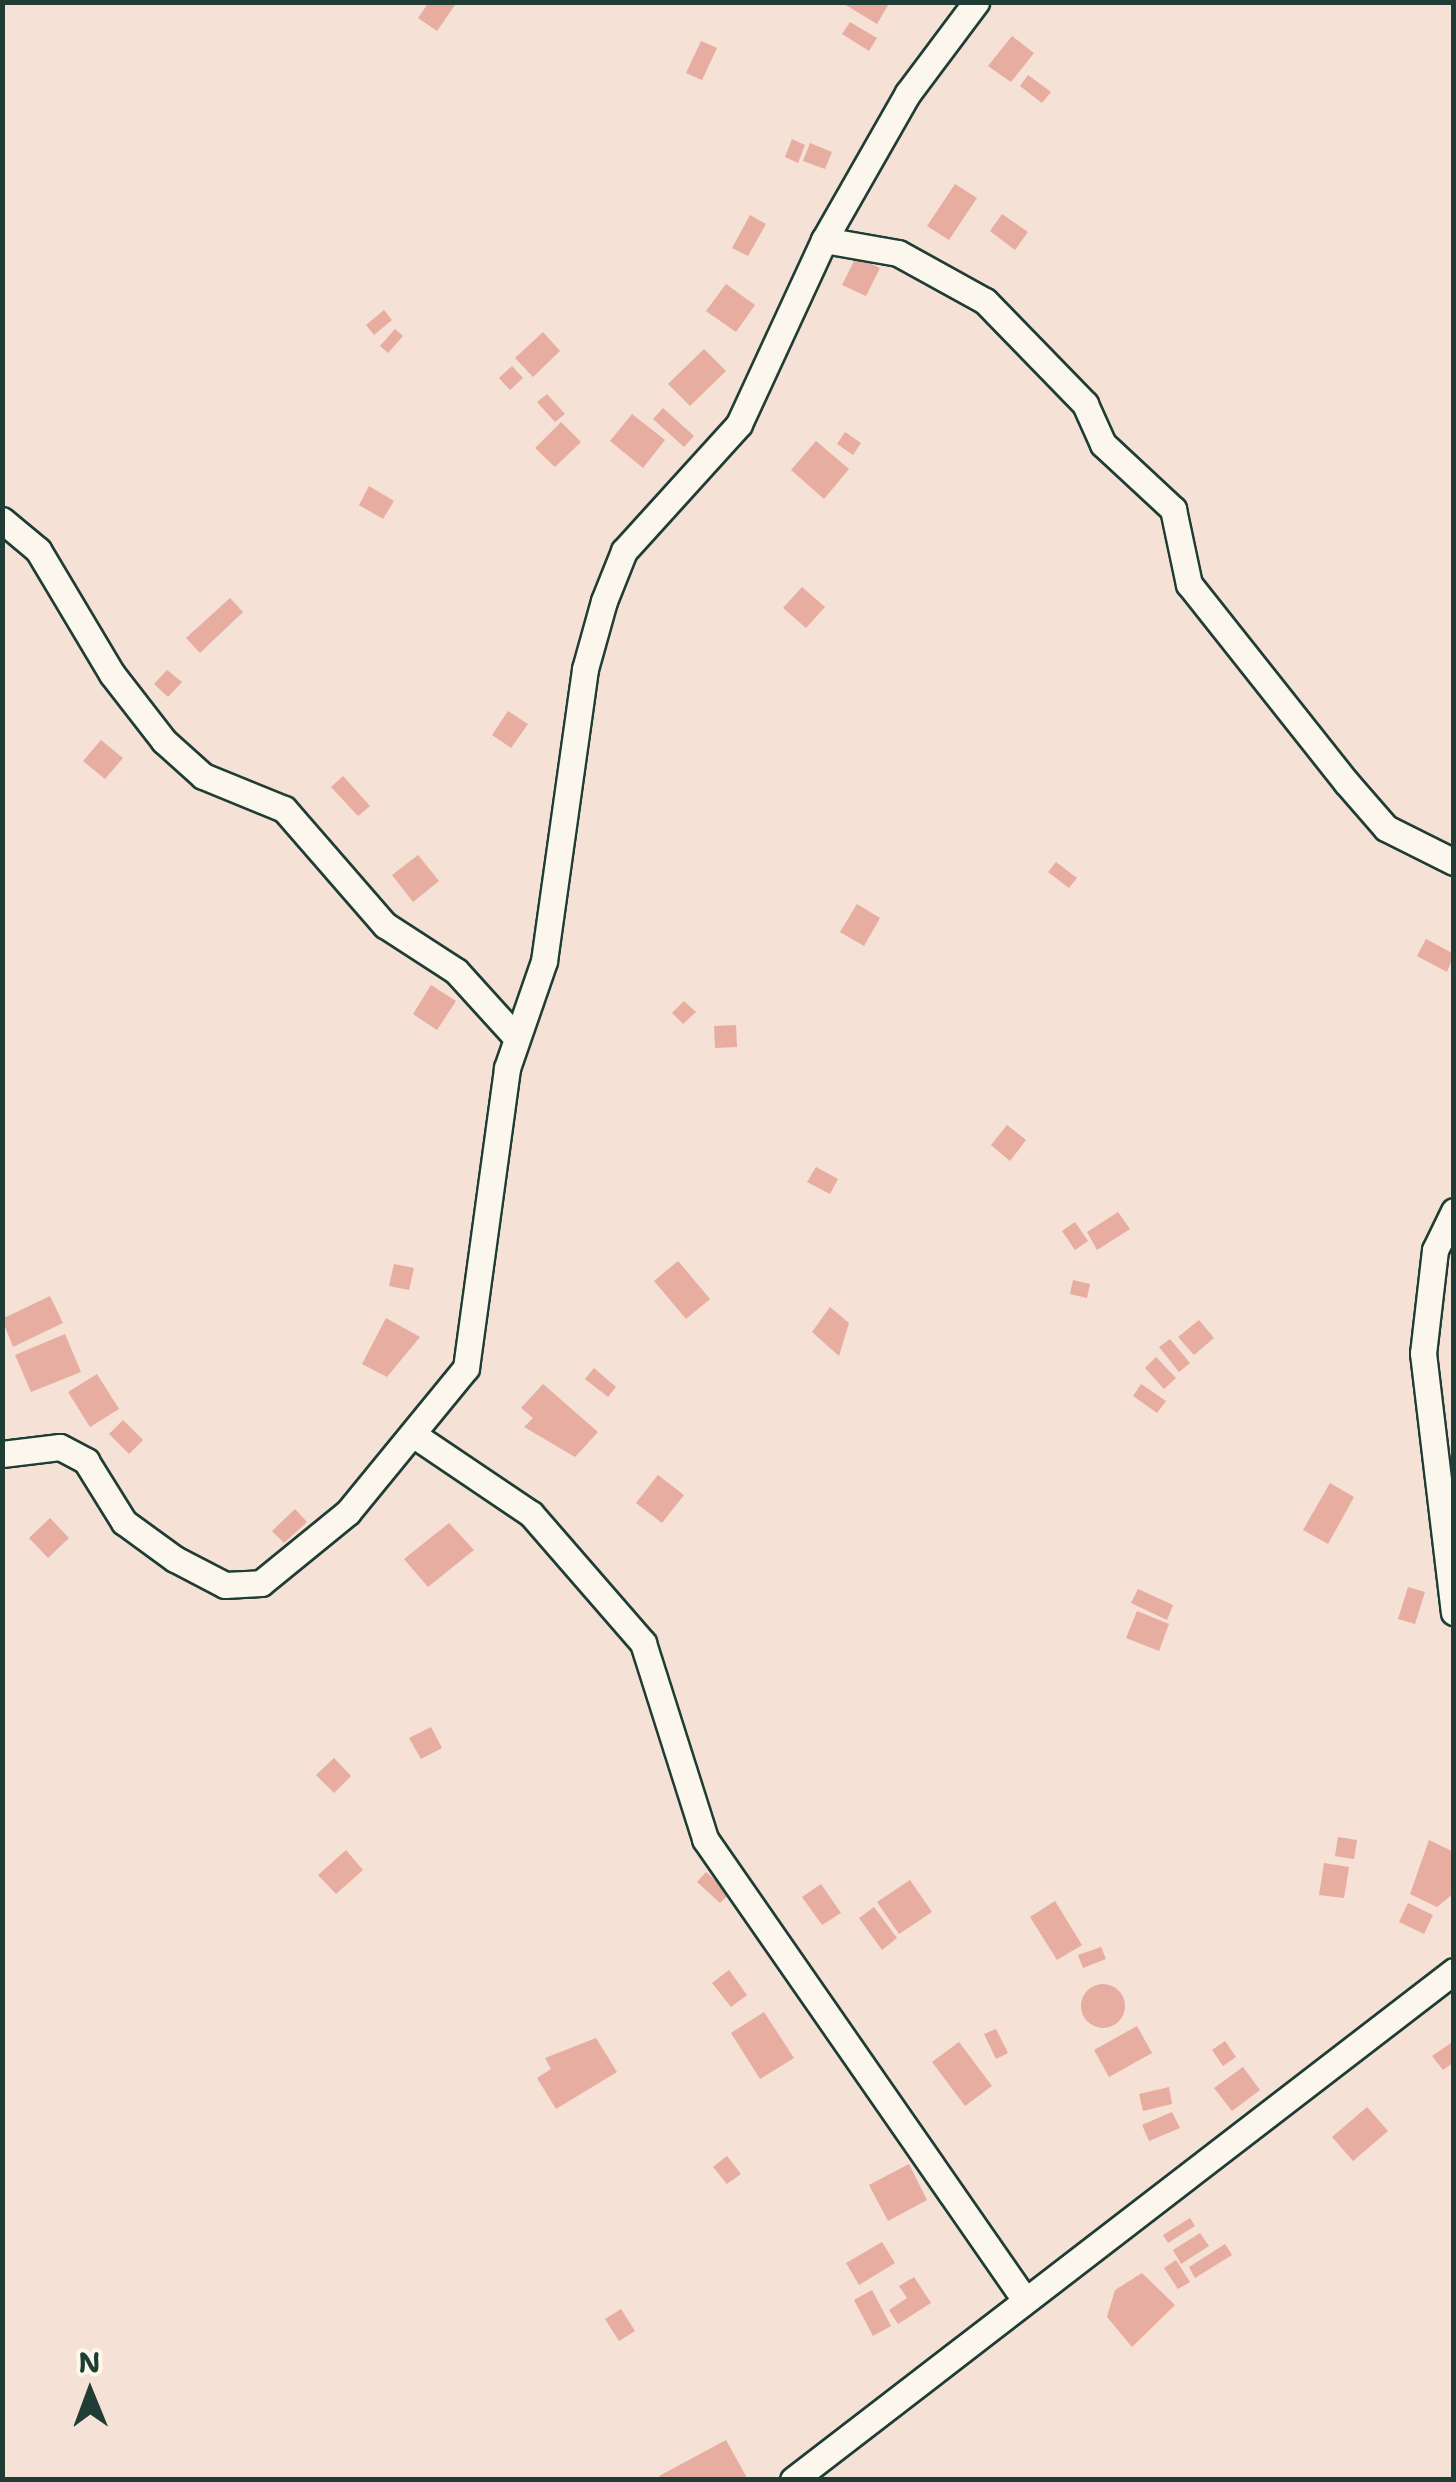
<!DOCTYPE html>
<html>
<head>
<meta charset="utf-8">
<style>
  body { margin:0 }
  #map { position:relative; width:1456px; height:2482px; overflow:hidden; background:#f5e1d5; font-family:"Shantell Sans",sans-serif }
  div>[style] { position:absolute }
  .building>* { inset:0; background:#e6ada0 }
  .round { border-radius:50% }
  .roads { filter:drop-shadow(2px 0 #1f3d34) drop-shadow(-2px 0 #1f3d34) drop-shadow(0 2px #1f3d34) drop-shadow(0 -2px #1f3d34) }
  .street>* { height:25px; margin:-12.5px; padding:0 12.5px; transform-origin:12.5px; border-radius:12.5px; background:#fbf7ec }
  span { translate:-50% -50%; white-space:nowrap; text-align:center; line-height:1.15; -webkit-text-stroke:9px #fbf7ec; paint-order:stroke }
  .frame { position:absolute; inset:0; border:5px solid #1f3d34; pointer-events:none }
  .north { position:absolute; left:40px; top:2342px; width:100px; height:100px; -webkit-text-stroke:8px #fbf7ec; paint-order:stroke; rotate:359deg; font-size:28px; font-weight:700; line-height:40px; text-align:center; color:#1f3d34 }
  .north::after { content:''; display:block; margin:auto; width:35px; height:45px; background:#1f3d34; clip-path:polygon(50% 0,100% 100%,50% 72%,0 100%) }
</style>
</head>
<body>
<div id="map">
  <div class="building">
    <i style="clip-path:polygon(429px 2px,457px 2px,437px 31px,418px 18px)"></i>
    <i style="clip-path:polygon(841px 2px,890px 2px,877px 24px)"></i>
    <i style="clip-path:polygon(850px 22px,877px 38px,869px 51px,842px 34px)"></i>
    <i style="clip-path:polygon(1012px 36px,1034px 53px,1011px 82px,988px 66px)"></i>
    <i style="clip-path:polygon(701px 41px,717px 48px,702px 80px,686px 73px)"></i>
    <i style="clip-path:polygon(1028px 75px,1051px 92px,1042px 103px,1020px 86px)"></i>
    <i style="clip-path:polygon(792px 139px,805px 145px,798px 163px,785px 157px)"></i>
    <i style="clip-path:polygon(810px 143px,832px 152px,825px 169px,803px 161px)"></i>
    <i style="clip-path:polygon(955px 184px,977px 198px,949px 240px,927px 226px)"></i>
    <i style="clip-path:polygon(1002px 214px,1028px 232px,1015px 250px,990px 231px)"></i>
    <i style="clip-path:polygon(750px 215px,766px 224px,748px 256px,732px 248px)"></i>
    <i style="clip-path:polygon(856px 257px,880px 268px,866px 296px,842px 285px)"></i>
    <i style="clip-path:polygon(726px 284px,755px 305px,736px 332px,706px 311px)"></i>
    <i style="clip-path:polygon(384px 310px,392px 320px,374px 335px,366px 325px)"></i>
    <i style="clip-path:polygon(395px 329px,403px 336px,388px 353px,380px 346px)"></i>
    <i style="clip-path:polygon(543px 332px,560px 351px,533px 377px,515px 358px)"></i>
    <i style="clip-path:polygon(704px 349px,726px 371px,690px 406px,668px 384px)"></i>
    <i style="clip-path:polygon(512px 366px,523px 378px,510px 390px,499px 378px)"></i>
    <i style="clip-path:polygon(547px 394px,565px 414px,555px 422px,537px 402px)"></i>
    <i style="clip-path:polygon(663px 408px,694px 436px,684px 447px,653px 419px)"></i>
    <i style="clip-path:polygon(632px 414px,665px 440px,643px 468px,610px 441px)"></i>
    <i style="clip-path:polygon(561px 422px,581px 442px,555px 467px,535px 448px)"></i>
    <i style="clip-path:polygon(845px 432px,861px 443px,853px 455px,837px 444px)"></i>
    <i style="clip-path:polygon(816px 441px,849px 469px,824px 499px,791px 470px)"></i>
    <i style="clip-path:polygon(369px 486px,394px 501px,383px 519px,359px 505px)"></i>
    <i style="clip-path:polygon(802px 587px,825px 607px,806px 628px,783px 608px)"></i>
    <i style="clip-path:polygon(230px 598px,243px 612px,200px 653px,186px 638px)"></i>
    <i style="clip-path:polygon(167px 670px,182px 682px,168px 697px,154px 684px)"></i>
    <i style="clip-path:polygon(508px 711px,528px 724px,511px 748px,492px 735px)"></i>
    <i style="clip-path:polygon(101px 740px,123px 758px,105px 779px,83px 761px)"></i>
    <i style="clip-path:polygon(343px 776px,370px 806px,358px 816px,331px 787px)"></i>
    <i style="clip-path:polygon(418px 855px,439px 881px,413px 902px,392px 875px)"></i>
    <i style="clip-path:polygon(1056px 862px,1077px 878px,1069px 888px,1048px 872px)"></i>
    <i style="clip-path:polygon(857px 904px,880px 918px,864px 946px,840px 932px)"></i>
    <i style="clip-path:polygon(1426px 939px,1454px 954px,1447px 972px,1417px 956px)"></i>
    <i style="clip-path:polygon(431px 985px,456px 1001px,437px 1030px,413px 1014px)"></i>
    <i style="clip-path:polygon(684px 1001px,696px 1012px,683px 1024px,672px 1013px)"></i>
    <i style="clip-path:polygon(736px 1025px,737px 1047px,715px 1048px,714px 1026px)"></i>
    <i style="clip-path:polygon(1007px 1125px,1026px 1140px,1010px 1161px,991px 1145px)"></i>
    <i style="clip-path:polygon(816px 1167px,838px 1179px,830px 1194px,807px 1182px)"></i>
    <i style="clip-path:polygon(1118px 1212px,1130px 1229px,1097px 1250px,1087px 1232px)"></i>
    <i style="clip-path:polygon(1075px 1222px,1088px 1241px,1075px 1250px,1062px 1231px)"></i>
    <i style="clip-path:polygon(678px 1261px,710px 1299px,686px 1319px,654px 1281px)"></i>
    <i style="clip-path:polygon(394px 1264px,414px 1268px,409px 1290px,389px 1286px)"></i>
    <i style="clip-path:polygon(1073px 1280px,1090px 1284px,1087px 1298px,1070px 1294px)"></i>
    <i style="clip-path:polygon(50px 1296px,63px 1323px,13px 1347px,2px 1319px)"></i>
    <i style="clip-path:polygon(830px 1307px,849px 1323px,839px 1356px,812px 1332px)"></i>
    <i style="clip-path:polygon(386px 1318px,420px 1337px,387px 1377px,362px 1364px)"></i>
    <i style="clip-path:polygon(1199px 1320px,1214px 1338px,1194px 1355px,1178px 1337px)"></i>
    <i style="clip-path:polygon(65px 1334px,81px 1372px,31px 1392px,15px 1355px)"></i>
    <i style="clip-path:polygon(1170px 1339px,1190px 1363px,1179px 1372px,1159px 1347px)"></i>
    <i style="clip-path:polygon(1156px 1357px,1176px 1378px,1164px 1389px,1145px 1368px)"></i>
    <i style="clip-path:polygon(594px 1368px,616px 1387px,608px 1397px,585px 1379px)"></i>
    <i style="clip-path:polygon(97px 1374px,119px 1409px,90px 1427px,68px 1392px)"></i>
    <i style="clip-path:polygon(543px 1384px,598px 1432px,575px 1457px,524px 1427px,533px 1418px,521px 1408px)"></i>
    <i style="clip-path:polygon(1141px 1384px,1166px 1401px,1157px 1413px,1133px 1396px)"></i>
    <i style="clip-path:polygon(123px 1420px,143px 1440px,129px 1454px,109px 1434px)"></i>
    <i style="clip-path:polygon(658px 1475px,684px 1495px,662px 1523px,636px 1503px)"></i>
    <i style="clip-path:polygon(1330px 1483px,1354px 1497px,1328px 1544px,1303px 1530px)"></i>
    <i style="clip-path:polygon(295px 1509px,307px 1522px,284px 1543px,272px 1531px)"></i>
    <i style="clip-path:polygon(50px 1518px,69px 1538px,48px 1558px,29px 1538px)"></i>
    <i style="clip-path:polygon(449px 1523px,474px 1550px,428px 1587px,404px 1559px)"></i>
    <i style="clip-path:polygon(1408px 1587px,1425px 1592px,1415px 1624px,1398px 1619px)"></i>
    <i style="clip-path:polygon(1138px 1589px,1173px 1605px,1167px 1620px,1131px 1603px)"></i>
    <i style="clip-path:polygon(1137px 1611px,1169px 1624px,1159px 1651px,1126px 1638px)"></i>
    <i style="clip-path:polygon(431px 1727px,442px 1748px,421px 1759px,409px 1738px)"></i>
    <i style="clip-path:polygon(334px 1758px,351px 1776px,334px 1793px,316px 1775px)"></i>
    <i style="clip-path:polygon(1338px 1837px,1357px 1840px,1354px 1859px,1335px 1856px)"></i>
    <i style="clip-path:polygon(1429px 1840px,1454px 1852px,1454px 1893px,1437px 1907px,1410px 1894px)"></i>
    <i style="clip-path:polygon(346px 1850px,363px 1870px,336px 1894px,318px 1875px)"></i>
    <i style="clip-path:polygon(1324px 1863px,1349px 1867px,1344px 1898px,1319px 1895px)"></i>
    <i style="clip-path:polygon(706px 1872px,730px 1893px,720px 1903px,697px 1882px)"></i>
    <i style="clip-path:polygon(910px 1880px,932px 1912px,899px 1934px,877px 1902px)"></i>
    <i style="clip-path:polygon(821px 1884px,841px 1913px,822px 1925px,802px 1897px)"></i>
    <i style="clip-path:polygon(1055px 1901px,1082px 1945px,1057px 1960px,1030px 1917px)"></i>
    <i style="clip-path:polygon(1408px 1903px,1433px 1915px,1424px 1934px,1399px 1922px)"></i>
    <i style="clip-path:polygon(874px 1907px,897px 1938px,882px 1950px,859px 1918px)"></i>
    <i style="clip-path:polygon(1101px 1947px,1106px 1959px,1083px 1968px,1078px 1955px)"></i>
    <i style="clip-path:polygon(729px 1970px,747px 1995px,731px 2007px,712px 1983px)"></i>
    <i class="round" style="left:1081px;top:1984px;width:44px;height:44px"></i>
    <i style="clip-path:polygon(764px 2012px,794px 2058px,760px 2079px,731px 2033px)"></i>
    <i style="clip-path:polygon(1137px 2026px,1152px 2053px,1109px 2077px,1094px 2050px)"></i>
    <i style="clip-path:polygon(996px 2029px,1008px 2053px,996px 2059px,984px 2034px)"></i>
    <i style="clip-path:polygon(596px 2038px,617px 2072px,556px 2109px,537px 2078px,551px 2069px,545px 2058px)"></i>
    <i style="clip-path:polygon(1225px 2041px,1236px 2057px,1223px 2066px,1212px 2050px)"></i>
    <i style="clip-path:polygon(1454px 2041px,1454px 2062px,1443px 2070px,1432px 2056px)"></i>
    <i style="clip-path:polygon(959px 2042px,992px 2086px,965px 2106px,932px 2062px)"></i>
    <i style="clip-path:polygon(1243px 2067px,1260px 2090px,1232px 2111px,1214px 2088px)"></i>
    <i style="clip-path:polygon(1169px 2087px,1172px 2104px,1143px 2111px,1139px 2094px)"></i>
    <i style="clip-path:polygon(1367px 2107px,1388px 2131px,1353px 2161px,1332px 2137px)"></i>
    <i style="clip-path:polygon(1172px 2112px,1180px 2128px,1149px 2141px,1142px 2125px)"></i>
    <i style="clip-path:polygon(727px 2156px,741px 2174px,727px 2184px,713px 2167px)"></i>
    <i style="clip-path:polygon(909px 2164px,927px 2200px,888px 2221px,869px 2185px)"></i>
    <i style="clip-path:polygon(1190px 2218px,1195px 2226px,1168px 2243px,1163px 2235px)"></i>
    <i style="clip-path:polygon(1200px 2233px,1209px 2246px,1181px 2264px,1173px 2250px)"></i>
    <i style="clip-path:polygon(882px 2242px,895px 2263px,859px 2285px,846px 2263px)"></i>
    <i style="clip-path:polygon(1225px 2244px,1232px 2255px,1195px 2278px,1189px 2267px)"></i>
    <i style="clip-path:polygon(1176px 2260px,1190px 2282px,1178px 2289px,1164px 2268px)"></i>
    <i style="clip-path:polygon(1142px 2273px,1175px 2305px,1132px 2347px,1107px 2317px,1115px 2290px)"></i>
    <i style="clip-path:polygon(914px 2277px,931px 2303px,898px 2324px,889px 2310px,907px 2298px,899px 2286px)"></i>
    <i style="clip-path:polygon(872px 2290px,891px 2326px,873px 2336px,854px 2300px)"></i>
    <i style="clip-path:polygon(621px 2309px,635px 2331px,619px 2341px,605px 2319px)"></i>
    <i style="clip-path:polygon(726px 2440px,747px 2478px,661px 2480px,659px 2476px)"></i>
  </div>
  <div class="roads">
    <div class="street">
      <i style="left:824px;top:240px;width:75px;rotate:10deg"></i>
      <i style="left:898px;top:253px;width:99px;rotate:28.9deg"></i>
      <i style="left:985px;top:301px;width:144px;rotate:45.8deg"></i>
      <i style="left:1085px;top:404px;width:44px;rotate:65.8deg"></i>
      <i style="left:1103px;top:444px;width:96px;rotate:42.9deg"></i>
      <i style="left:1173px;top:509px;width:77px;rotate:78deg"></i>
      <i style="left:1189px;top:584px;width:253px;rotate:51.6deg"></i>
      <i style="left:1346px;top:782px;width:61px;rotate:49deg"></i>
      <i style="left:1386px;top:828px;width:76px;rotate:26.6deg"></i>
      <i style="left:2px;top:520px;width:47px;rotate:39.8deg"></i>
      <i style="left:38px;top:550px;width:144px;rotate:59.2deg"></i>
      <i style="left:112px;top:674px;width:85px;rotate:52.2deg"></i>
      <i style="left:164px;top:741px;width:52px;rotate:41.9deg"></i>
      <i style="left:203px;top:776px;width:87px;rotate:22.2deg"></i>
      <i style="left:284px;top:809px;width:154px;rotate:49deg"></i>
      <i style="left:385px;top:925px;width:85px;rotate:32.9deg"></i>
      <i style="left:456px;top:971px;width:88px;rotate:47.8deg"></i>
      <i style="left:1454px;top:1211px;width:43px;rotate:116deg"></i>
      <i style="left:1435px;top:1250px;width:104px;rotate:96.6deg"></i>
      <i style="left:1423px;top:1353px;width:261px;rotate:83.2deg"></i>
      <i style="left:414px;top:1435px;width:141px;rotate:34deg"></i>
      <i style="left:531px;top:1514px;width:171px;rotate:49deg"></i>
      <i style="left:643px;top:1643px;width:206px;rotate:72.4deg"></i>
      <i style="left:705px;top:1839px;width:561px;rotate:55.23deg"></i>
      <i style="left:2px;top:1454px;width:58px;rotate:-6.9deg"></i>
      <i style="left:60px;top:1447px;width:30px;rotate:28deg"></i>
      <i style="left:86px;top:1461px;width:72px;rotate:58.1deg"></i>
      <i style="left:124px;top:1522px;width:63px;rotate:36deg"></i>
      <i style="left:175px;top:1559px;width:56px;rotate:27.5deg"></i>
      <i style="left:225px;top:1585px;width:36px;rotate:-3deg"></i>
      <i style="left:261px;top:1583px;width:112px;rotate:-39.2deg"></i>
      <i style="left:348px;top:1512px;width:186px;rotate:-50.7deg"></i>
      <i style="left:466px;top:1368px;width:303px;rotate:-82.2deg"></i>
      <i style="left:507px;top:1068px;width:113px;rotate:-70.9deg"></i>
      <i style="left:544px;top:961px;width:295px;rotate:-82deg"></i>
      <i style="left:585px;top:669px;width:71px;rotate:-74.4deg"></i>
      <i style="left:604px;top:601px;width:54px;rotate:-68.2deg"></i>
      <i style="left:624px;top:551px;width:171px;rotate:-47.8deg"></i>
      <i style="left:739px;top:424px;width:203px;rotate:-65.2deg"></i>
      <i style="left:824px;top:240px;width:169px;rotate:-60.3deg"></i>
      <i style="left:908px;top:93px;width:114px;rotate:-53.2deg"></i>
      <i style="left:793px;top:2480px;width:834px;rotate:-37.6deg"></i>
    </div>
  </div>
  <div class="frame"></div>
  <div class="north">N</div>
</div>
</body>
</html>
